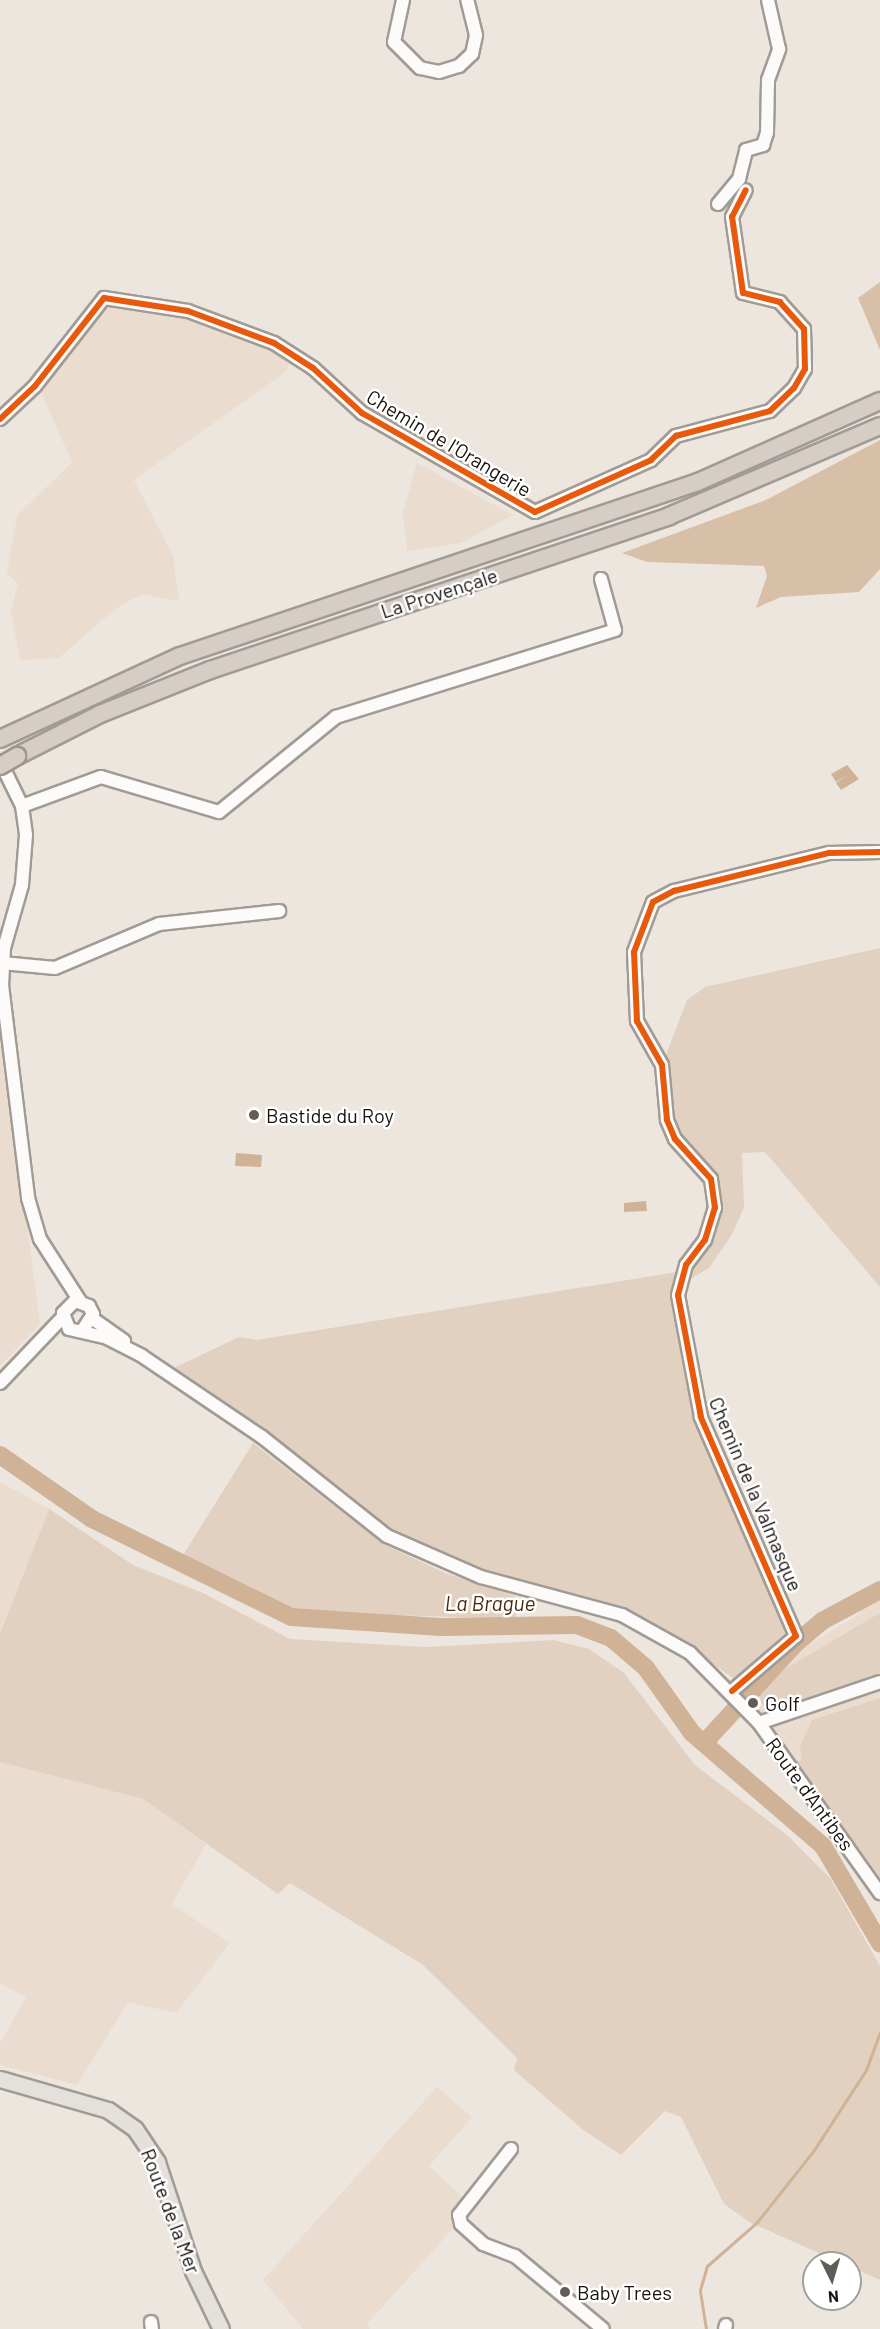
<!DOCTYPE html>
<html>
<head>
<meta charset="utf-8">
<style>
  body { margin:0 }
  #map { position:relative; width:880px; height:2329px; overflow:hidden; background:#ede6df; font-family:Barlow,sans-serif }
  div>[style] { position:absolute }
  .built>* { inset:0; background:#eadccf }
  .green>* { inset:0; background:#e2d1c0 }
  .forest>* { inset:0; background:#d8bfa7 }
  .water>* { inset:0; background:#d0b296 }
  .stream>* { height:3px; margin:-1.5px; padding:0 1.5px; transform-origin:1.5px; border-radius:1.5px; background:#d0b296 }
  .river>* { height:18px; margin:-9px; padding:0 9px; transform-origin:9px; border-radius:9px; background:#d0b296 }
  .roads { filter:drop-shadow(2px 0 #a19b95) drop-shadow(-2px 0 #a19b95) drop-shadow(0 2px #a19b95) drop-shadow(0 -2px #a19b95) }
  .minor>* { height:12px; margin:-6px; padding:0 6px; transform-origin:6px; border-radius:6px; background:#fcfbfa }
  .major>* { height:15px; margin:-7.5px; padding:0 7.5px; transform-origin:7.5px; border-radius:7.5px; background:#e4e0db }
  .highway>* { height:16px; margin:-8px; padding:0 8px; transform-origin:8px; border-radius:8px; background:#d5cdc6 }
  .bridges { filter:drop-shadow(2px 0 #a0968b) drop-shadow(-2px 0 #a0968b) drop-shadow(0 2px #a0968b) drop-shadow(0 -2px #a0968b) }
  .highway-bridge>* { height:16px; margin:-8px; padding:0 8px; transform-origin:8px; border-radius:8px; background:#d5cdc6 }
  .cycleway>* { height:6px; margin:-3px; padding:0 3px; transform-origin:3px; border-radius:3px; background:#e8590c }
  .dots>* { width:16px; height:16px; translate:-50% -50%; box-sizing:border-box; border:3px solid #fff; border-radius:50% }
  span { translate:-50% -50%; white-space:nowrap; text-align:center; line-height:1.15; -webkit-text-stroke:5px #fff; paint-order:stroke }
  .street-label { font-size:20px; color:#16120d }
  .poi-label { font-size:20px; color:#16120d }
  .left { translate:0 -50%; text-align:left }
  .water-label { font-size:21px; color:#472b0d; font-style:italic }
  .north { position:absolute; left:802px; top:2251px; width:60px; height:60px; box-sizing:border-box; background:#fff; border:2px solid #a2a09e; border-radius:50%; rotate:175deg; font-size:16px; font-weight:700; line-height:24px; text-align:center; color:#16120d }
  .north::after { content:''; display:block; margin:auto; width:21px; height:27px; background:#615c56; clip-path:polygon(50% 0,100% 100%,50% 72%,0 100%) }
</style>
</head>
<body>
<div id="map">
  <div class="built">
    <i style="clip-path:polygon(110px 305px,158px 310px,224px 327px,290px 359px,287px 371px,134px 480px,173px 556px,179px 601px,142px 594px,115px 609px,59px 658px,20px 660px,11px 611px,18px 584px,7px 573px,17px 516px,72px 462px,40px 390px,81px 333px)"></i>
    <i style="clip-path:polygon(417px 463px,513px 515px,461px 543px,407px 551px,403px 513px)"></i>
    <i style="clip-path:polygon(0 1018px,40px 1324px,0 1366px)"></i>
    <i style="clip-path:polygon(0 1482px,49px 1509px,0 1634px)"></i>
    <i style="clip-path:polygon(880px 1590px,880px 1893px,751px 1702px,800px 1650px,856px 1616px)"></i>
    <i style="clip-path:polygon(0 1762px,143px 1799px,206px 1844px,172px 1904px,230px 1943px,176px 2013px,128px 2002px,77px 2085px,0 2065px,0 2043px,26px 1997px,0 1983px)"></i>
    <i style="clip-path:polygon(437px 2087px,472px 2117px,429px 2166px,465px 2199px,452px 2218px,456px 2225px,367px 2324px,370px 2329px,303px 2329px,263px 2280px)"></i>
  </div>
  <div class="green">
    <i style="clip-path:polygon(880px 948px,880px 1287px,765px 1152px,742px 1153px,744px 1208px,731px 1236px,709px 1268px,682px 1284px,716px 1189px,709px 1164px,674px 1132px,668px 1103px,666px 1055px,687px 1000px,705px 987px)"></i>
    <i style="clip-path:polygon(677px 1272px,673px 1287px,690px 1395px,788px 1630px,736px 1680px,649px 1620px,465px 1564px,397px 1533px,174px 1368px,239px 1337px,257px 1340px)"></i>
    <i style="clip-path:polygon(253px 1443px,383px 1544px,445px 1573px,515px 1596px,516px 1619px,297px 1612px,183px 1555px)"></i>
    <i style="clip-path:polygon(49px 1509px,133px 1565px,203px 1593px,290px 1639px,426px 1647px,554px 1640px,589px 1649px,624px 1673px,695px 1765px,787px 1835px,830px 1878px,880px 1966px,880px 2280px,751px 2223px,724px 2204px,681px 2117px,665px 2111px,621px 2155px,582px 2129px,514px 2070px,517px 2058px,423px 1965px,290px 1883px,278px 1894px,143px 1799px,0 1762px,0 1634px)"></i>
    <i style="clip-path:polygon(880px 1613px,880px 1673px,783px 1707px,760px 1704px,760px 1689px,785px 1669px)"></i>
    <i style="clip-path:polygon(880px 1698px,880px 1877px,796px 1762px,802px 1759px,800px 1747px,812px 1720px)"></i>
  </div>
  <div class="forest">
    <i style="clip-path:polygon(880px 282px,880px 350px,858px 298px)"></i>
    <i style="clip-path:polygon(880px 440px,880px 569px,859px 592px,781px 597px,756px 608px,767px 576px,764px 566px,647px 562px,622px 553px,766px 500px)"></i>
  </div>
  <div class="water">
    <i style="clip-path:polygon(847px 765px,859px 779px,841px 790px,836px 783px,846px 776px,836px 782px,831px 774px)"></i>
    <i style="clip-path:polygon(236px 1153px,262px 1155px,261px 1167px,235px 1166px)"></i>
    <i style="clip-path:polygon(646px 1201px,647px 1211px,624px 1212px,624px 1203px)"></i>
  </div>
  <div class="stream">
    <i style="left:706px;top:2329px;width:39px;rotate:-99deg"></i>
    <i style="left:700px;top:2290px;width:25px;rotate:-74deg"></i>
    <i style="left:707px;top:2266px;width:67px;rotate:-41.3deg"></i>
    <i style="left:757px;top:2222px;width:92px;rotate:-51.6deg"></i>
    <i style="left:814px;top:2150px;width:95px;rotate:-57deg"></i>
    <i style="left:866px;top:2070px;width:40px;rotate:-69.8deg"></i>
  </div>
  <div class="river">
    <i style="left:0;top:1455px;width:112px;rotate:34.8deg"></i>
    <i style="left:92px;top:1519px;width:222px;rotate:26.2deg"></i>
    <i style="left:291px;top:1617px;width:150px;rotate:3.8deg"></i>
    <i style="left:441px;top:1627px;width:136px;rotate:-0.8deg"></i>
    <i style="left:577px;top:1625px;width:36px;rotate:21deg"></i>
    <i style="left:611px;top:1638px;width:46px;rotate:40.6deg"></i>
    <i style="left:646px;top:1668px;width:80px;rotate:54.7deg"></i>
    <i style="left:692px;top:1733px;width:173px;rotate:40.8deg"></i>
    <i style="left:823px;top:1846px;width:113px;rotate:59.6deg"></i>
    <i style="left:704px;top:1743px;width:136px;rotate:-47.4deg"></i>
    <i style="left:796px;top:1643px;width:34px;rotate:-40deg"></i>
    <i style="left:822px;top:1621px;width:66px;rotate:-28.1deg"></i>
  </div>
  <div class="roads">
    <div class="minor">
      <i style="left:403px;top:0;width:43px;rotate:102.1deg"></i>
      <i style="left:394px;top:42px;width:37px;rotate:45deg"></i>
      <i style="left:420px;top:68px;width:19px;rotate:12deg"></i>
      <i style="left:439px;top:72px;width:21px;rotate:-17deg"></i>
      <i style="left:459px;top:66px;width:18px;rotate:-43deg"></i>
      <i style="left:472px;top:54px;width:19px;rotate:-78deg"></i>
      <i style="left:476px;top:35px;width:36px;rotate:-104deg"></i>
      <i style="left:718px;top:204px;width:33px;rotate:-50deg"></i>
      <i style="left:739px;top:179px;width:30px;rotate:-76deg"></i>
      <i style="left:746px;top:150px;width:18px;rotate:-16deg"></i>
      <i style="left:763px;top:145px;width:13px;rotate:-72deg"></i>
      <i style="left:767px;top:133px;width:53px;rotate:-88.9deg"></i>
      <i style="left:768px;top:80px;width:33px;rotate:-70deg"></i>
      <i style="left:779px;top:49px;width:50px;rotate:-102.7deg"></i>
      <i style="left:0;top:419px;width:48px;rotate:-43.3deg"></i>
      <i style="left:35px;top:386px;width:112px;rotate:-51.9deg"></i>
      <i style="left:104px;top:298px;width:85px;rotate:8.8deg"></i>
      <i style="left:188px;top:311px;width:92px;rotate:20.4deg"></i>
      <i style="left:274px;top:343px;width:46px;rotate:32.7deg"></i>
      <i style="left:313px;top:368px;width:67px;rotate:42.6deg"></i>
      <i style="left:362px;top:413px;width:199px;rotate:29.8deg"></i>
      <i style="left:535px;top:512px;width:127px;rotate:-24.1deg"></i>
      <i style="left:651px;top:460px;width:35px;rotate:-44deg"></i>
      <i style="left:676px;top:436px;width:97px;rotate:-14.9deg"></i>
      <i style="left:770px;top:411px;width:33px;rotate:-44deg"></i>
      <i style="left:794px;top:388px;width:22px;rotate:-60deg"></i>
      <i style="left:805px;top:369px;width:40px;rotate:-91.4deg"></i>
      <i style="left:804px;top:329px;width:36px;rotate:-132deg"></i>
      <i style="left:780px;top:302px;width:38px;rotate:-166deg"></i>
      <i style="left:743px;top:293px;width:77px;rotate:-98.2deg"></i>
      <i style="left:732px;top:217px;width:30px;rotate:-63deg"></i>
      <i style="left:0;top:761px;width:50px;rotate:63.9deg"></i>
      <i style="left:22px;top:806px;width:29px;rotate:82deg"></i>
      <i style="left:26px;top:835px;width:50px;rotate:94.6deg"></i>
      <i style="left:22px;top:885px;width:66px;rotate:105.9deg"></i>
      <i style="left:4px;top:948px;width:37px;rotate:93deg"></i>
      <i style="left:2px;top:985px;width:215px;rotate:83deg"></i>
      <i style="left:28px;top:1198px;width:43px;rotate:73.7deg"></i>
      <i style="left:40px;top:1239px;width:74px;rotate:57.2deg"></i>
      <i style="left:22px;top:806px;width:84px;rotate:-20.2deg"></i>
      <i style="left:101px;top:777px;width:123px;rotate:16.5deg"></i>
      <i style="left:219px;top:812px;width:151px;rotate:-39.1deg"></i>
      <i style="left:336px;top:717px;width:292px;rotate:-17.3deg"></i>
      <i style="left:615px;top:630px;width:53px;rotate:-105.4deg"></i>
      <i style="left:2px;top:963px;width:53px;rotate:5.4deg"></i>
      <i style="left:55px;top:968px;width:113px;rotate:-22.9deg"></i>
      <i style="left:159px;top:924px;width:121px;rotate:-6.2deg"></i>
      <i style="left:93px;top:1319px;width:38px;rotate:35deg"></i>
      <i style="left:82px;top:1331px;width:20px;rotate:-57deg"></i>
      <i style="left:93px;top:1314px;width:9px;rotate:-117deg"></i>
      <i style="left:89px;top:1306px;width:15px;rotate:-160deg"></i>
      <i style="left:75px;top:1301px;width:17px;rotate:135deg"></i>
      <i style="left:63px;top:1313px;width:17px;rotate:69deg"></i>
      <i style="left:69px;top:1329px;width:39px;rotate:13deg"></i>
      <i style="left:107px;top:1338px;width:39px;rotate:27deg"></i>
      <i style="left:142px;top:1356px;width:145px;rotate:34deg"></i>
      <i style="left:262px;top:1437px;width:159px;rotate:38.4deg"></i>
      <i style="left:387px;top:1536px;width:103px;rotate:23.6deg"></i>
      <i style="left:481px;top:1577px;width:146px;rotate:15.1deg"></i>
      <i style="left:622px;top:1615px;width:78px;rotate:29.2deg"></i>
      <i style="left:690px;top:1653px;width:98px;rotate:45.4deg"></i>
      <i style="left:759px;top:1723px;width:209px;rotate:54.6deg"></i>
      <i style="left:0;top:1383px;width:90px;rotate:-46.4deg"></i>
      <i style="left:732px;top:1691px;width:84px;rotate:-40.7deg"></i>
      <i style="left:796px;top:1636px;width:239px;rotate:-113.5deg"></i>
      <i style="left:701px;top:1417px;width:124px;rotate:-100.7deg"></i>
      <i style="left:678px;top:1295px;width:31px;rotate:-75deg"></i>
      <i style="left:686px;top:1265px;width:31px;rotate:-53deg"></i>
      <i style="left:705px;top:1240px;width:34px;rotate:-73deg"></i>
      <i style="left:715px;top:1208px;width:29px;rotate:-98deg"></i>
      <i style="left:711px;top:1179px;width:54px;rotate:-132deg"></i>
      <i style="left:675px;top:1139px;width:21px;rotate:-113deg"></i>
      <i style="left:667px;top:1120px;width:55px;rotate:-95.2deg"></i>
      <i style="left:662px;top:1065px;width:51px;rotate:-119.6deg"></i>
      <i style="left:637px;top:1021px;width:69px;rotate:-92.5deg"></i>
      <i style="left:634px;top:952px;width:53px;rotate:-69.2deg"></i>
      <i style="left:653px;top:902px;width:24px;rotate:-28deg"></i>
      <i style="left:674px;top:891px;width:160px;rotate:-13.8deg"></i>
      <i style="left:829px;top:853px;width:51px;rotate:-1.1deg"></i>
      <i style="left:759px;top:1723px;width:128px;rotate:-18.7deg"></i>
      <i style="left:511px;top:2149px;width:84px;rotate:128.2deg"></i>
      <i style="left:459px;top:2215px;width:9px;rotate:77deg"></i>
      <i style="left:461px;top:2224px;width:30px;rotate:42deg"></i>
      <i style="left:483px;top:2244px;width:34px;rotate:21deg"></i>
      <i style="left:515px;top:2256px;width:114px;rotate:39.7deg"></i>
      <i style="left:151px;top:2322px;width:7px;rotate:82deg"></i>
      <i style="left:725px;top:2329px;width:4px;rotate:-76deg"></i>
    </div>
    <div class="major">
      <i style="left:0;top:2079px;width:112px;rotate:16deg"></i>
      <i style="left:108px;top:2110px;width:33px;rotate:35deg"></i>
      <i style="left:135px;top:2129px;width:40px;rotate:56deg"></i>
      <i style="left:157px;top:2162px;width:115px;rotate:71.7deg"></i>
      <i style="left:193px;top:2271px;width:64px;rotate:64.2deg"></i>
    </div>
    <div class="highway">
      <i style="left:0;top:739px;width:198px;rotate:-24.8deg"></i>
      <i style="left:180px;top:656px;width:546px;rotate:-18.57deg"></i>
      <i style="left:698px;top:482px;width:199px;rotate:-24deg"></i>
      <i style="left:17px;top:756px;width:93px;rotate:-26.8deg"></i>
      <i style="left:100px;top:714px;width:118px;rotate:-21.8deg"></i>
      <i style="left:210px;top:670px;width:484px;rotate:-18.5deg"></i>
      <i style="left:669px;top:516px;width:229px;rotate:-23.1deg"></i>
    </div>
  </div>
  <div class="bridges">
    <div class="highway-bridge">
      <i style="left:0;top:766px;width:20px;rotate:-30deg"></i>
    </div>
  </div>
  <div class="cycleway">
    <i style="left:0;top:419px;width:48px;rotate:-43.3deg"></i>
    <i style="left:35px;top:386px;width:112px;rotate:-51.9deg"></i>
    <i style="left:104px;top:298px;width:85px;rotate:8.8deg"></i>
    <i style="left:188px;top:311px;width:92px;rotate:20.4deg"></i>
    <i style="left:274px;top:343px;width:46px;rotate:32.7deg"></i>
    <i style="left:313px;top:368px;width:67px;rotate:42.6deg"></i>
    <i style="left:362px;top:413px;width:199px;rotate:29.8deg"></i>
    <i style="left:535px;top:512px;width:127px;rotate:-24.1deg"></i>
    <i style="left:651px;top:460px;width:35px;rotate:-44deg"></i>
    <i style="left:676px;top:436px;width:97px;rotate:-14.9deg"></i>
    <i style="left:770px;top:411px;width:33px;rotate:-44deg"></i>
    <i style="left:794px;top:388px;width:22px;rotate:-60deg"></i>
    <i style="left:805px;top:369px;width:40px;rotate:-91.4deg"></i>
    <i style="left:804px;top:329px;width:36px;rotate:-132deg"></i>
    <i style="left:780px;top:302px;width:38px;rotate:-166deg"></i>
    <i style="left:743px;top:293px;width:77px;rotate:-98.2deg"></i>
    <i style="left:732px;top:217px;width:30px;rotate:-63deg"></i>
    <i style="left:732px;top:1691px;width:84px;rotate:-40.7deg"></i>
    <i style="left:796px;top:1636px;width:239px;rotate:-113.5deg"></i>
    <i style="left:701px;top:1417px;width:124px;rotate:-100.7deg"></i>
    <i style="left:678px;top:1295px;width:31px;rotate:-75deg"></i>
    <i style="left:686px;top:1265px;width:31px;rotate:-53deg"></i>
    <i style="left:705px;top:1240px;width:34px;rotate:-73deg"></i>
    <i style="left:715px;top:1208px;width:29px;rotate:-98deg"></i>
    <i style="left:711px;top:1179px;width:54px;rotate:-132deg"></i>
    <i style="left:675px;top:1139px;width:21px;rotate:-113deg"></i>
    <i style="left:667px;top:1120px;width:55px;rotate:-95.2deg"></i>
    <i style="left:662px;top:1065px;width:51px;rotate:-119.6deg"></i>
    <i style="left:637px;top:1021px;width:69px;rotate:-92.5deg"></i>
    <i style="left:634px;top:952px;width:53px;rotate:-69.2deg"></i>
    <i style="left:653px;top:902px;width:24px;rotate:-28deg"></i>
    <i style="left:674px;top:891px;width:160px;rotate:-13.8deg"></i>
    <i style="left:829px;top:853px;width:51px;rotate:-1.1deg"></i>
  </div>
  <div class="dots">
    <i style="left:254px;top:1115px;background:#615c56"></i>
    <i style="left:753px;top:1703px;background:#615c56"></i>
    <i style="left:565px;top:2292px;background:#615c56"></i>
  </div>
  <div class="street-label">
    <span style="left:449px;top:443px;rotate:31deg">Chemin de l'Orangerie</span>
    <span style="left:439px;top:593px;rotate:-18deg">La Provençale</span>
    <span style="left:756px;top:1494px;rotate:67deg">Chemin de la Valmasque</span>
    <span style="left:810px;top:1794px;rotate:54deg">Route d'Antibes</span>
    <span style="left:171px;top:2211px;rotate:69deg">Route de la Mer</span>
  </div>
  <div class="poi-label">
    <span class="left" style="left:266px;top:1115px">Bastide du Roy</span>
    <span class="left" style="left:765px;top:1703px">Golf</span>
    <span class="left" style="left:577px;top:2292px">Baby Trees</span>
  </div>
  <div class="water-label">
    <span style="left:490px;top:1603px">La Brague</span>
  </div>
  <div class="north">N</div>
</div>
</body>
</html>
